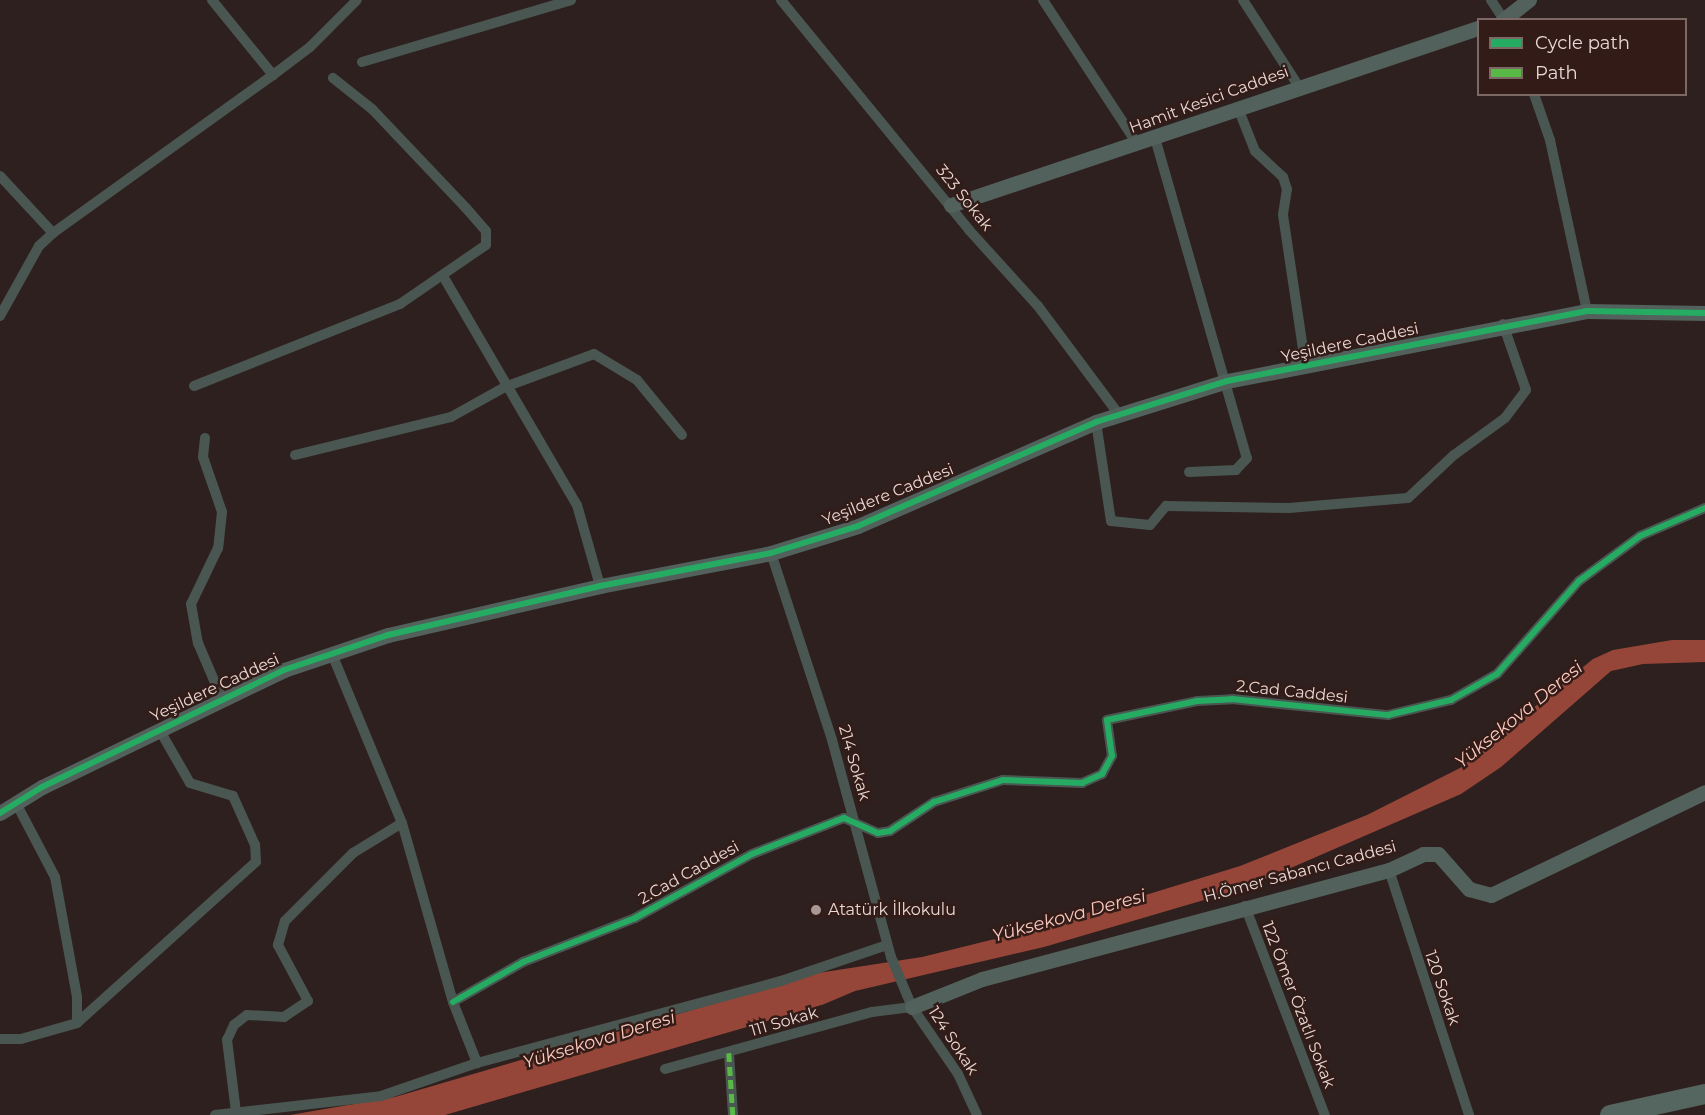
<!DOCTYPE html>
<html>
<head>
<meta charset="utf-8">
<style>
  body { margin:0 }
  #map { position:relative; width:1705px; height:1115px; overflow:hidden; background:#2d201e; font-family:Montserrat,sans-serif }
  div>[style] { position:absolute }
  .water>* { inset:0; background:#964638 }
  .street>* { height:10px; margin:-5px; padding:0 5px; transform-origin:5px; border-radius:5px; background:#4a5651 }
  .secondary>* { height:15px; margin:-7.5px; padding:0 7.5px; transform-origin:7.5px; border-radius:7.5px; background:#52615c }
  .highway>* { height:20px; margin:-10px; padding:0 10px; transform-origin:10px; border-radius:10px; background:#55655f }
  .quiet>* { height:4.5px; margin-top:-2.25px; transform-origin:0; background:repeating-linear-gradient(90deg,#58b947 0 9px,transparent 0 13.5px) }
  .cycleway>* { height:6px; margin:-3px; padding:0 3px; transform-origin:3px; border-radius:3px; background:#26ab63 }
  .dots>* { width:16px; height:16px; translate:-50% -50%; box-sizing:border-box; border:3px solid #331c18; border-radius:50% }
  span { translate:-50% -50%; white-space:nowrap; text-align:center; line-height:1.15; -webkit-text-stroke:5px #331c18; paint-order:stroke }
  .street-label { font-size:16px; color:#e9d9d5 }
  .poi-label { font-size:16px; color:#e9d9d5 }
  .left { translate:0 -50%; text-align:left }
  .water-label { font-size:18px; color:#fbc9be; font-style:italic }
  .legend { position:absolute; left:1477px; top:18px; width:210px; height:78px; box-sizing:border-box; background:#331c18; border:2px solid #7c6864; margin:0; padding:8px 10px; list-style:none; font-size:18px; color:#e9d9d5 }
  .legend li { display:flex; align-items:center; gap:12px; height:30px }
  .legend b { width:30px; border:2px solid #7c6864 }
</style>
</head>
<body>
<div id="map">
  <div class="water">
    <i style="clip-path:polygon(1672px 640px,1705px 640px,1705px 662px,1643px 664px,1611px 671px,1501px 767px,1461px 794px,1245px 888px,1044px 947px,855px 991px,822px 1005px,445px 1115px,290px 1115px,395px 1097px,818px 973px,922px 957px,1035px 929px,1240px 866px,1367px 815px,1460px 768px,1593px 659px,1613px 650px)"></i>
  </div>
  <div class="street">
    <i style="left:212px;top:0;width:97px;rotate:50.9deg"></i>
    <i style="left:781px;top:0;width:297px;rotate:50.7deg"></i>
    <i style="left:969px;top:230px;width:103px;rotate:47.8deg"></i>
    <i style="left:1038px;top:306px;width:137px;rotate:53.3deg"></i>
    <i style="left:1043px;top:0;width:173px;rotate:56.8deg"></i>
    <i style="left:1243px;top:0;width:103px;rotate:57.2deg"></i>
    <i style="left:1491px;top:0;width:24px;rotate:57deg"></i>
    <i style="left:362px;top:62px;width:218px;rotate:-16.5deg"></i>
    <i style="left:1534px;top:94px;width:49px;rotate:70.8deg"></i>
    <i style="left:1550px;top:140px;width:175px;rotate:77.8deg"></i>
    <i style="left:1238px;top:108px;width:46px;rotate:68.4deg"></i>
    <i style="left:1255px;top:151px;width:38px;rotate:43deg"></i>
    <i style="left:1283px;top:177px;width:13px;rotate:72deg"></i>
    <i style="left:1287px;top:189px;width:26px;rotate:99deg"></i>
    <i style="left:1283px;top:215px;width:155px;rotate:81.5deg"></i>
    <i style="left:1155px;top:138px;width:333px;rotate:74deg"></i>
    <i style="left:1247px;top:458px;width:16px;rotate:133deg"></i>
    <i style="left:1236px;top:470px;width:47px;rotate:177.6deg"></i>
    <i style="left:0;top:176px;width:78px;rotate:47.1deg"></i>
    <i style="left:443px;top:276px;width:265px;rotate:59.7deg"></i>
    <i style="left:577px;top:505px;width:84px;rotate:74.1deg"></i>
    <i style="left:0;top:316px;width:80px;rotate:-60.9deg"></i>
    <i style="left:39px;top:246px;width:19px;rotate:-43deg"></i>
    <i style="left:53px;top:233px;width:271px;rotate:-35.7deg"></i>
    <i style="left:273px;top:75px;width:46px;rotate:-37.1deg"></i>
    <i style="left:310px;top:47px;width:66px;rotate:-45deg"></i>
    <i style="left:194px;top:386px;width:222px;rotate:-21.7deg"></i>
    <i style="left:400px;top:304px;width:104px;rotate:-34.5deg"></i>
    <i style="left:486px;top:245px;width:14px;rotate:-90deg"></i>
    <i style="left:486px;top:231px;width:30px;rotate:-131deg"></i>
    <i style="left:466px;top:208px;width:137px;rotate:-133.5deg"></i>
    <i style="left:372px;top:109px;width:50px;rotate:-141.5deg"></i>
    <i style="left:1096px;top:422px;width:100px;rotate:81.4deg"></i>
    <i style="left:1111px;top:521px;width:39px;rotate:6deg"></i>
    <i style="left:1150px;top:525px;width:25px;rotate:-50deg"></i>
    <i style="left:1166px;top:506px;width:123px;rotate:0.9deg"></i>
    <i style="left:1289px;top:508px;width:119px;rotate:-4.8deg"></i>
    <i style="left:1408px;top:498px;width:63px;rotate:-43.1deg"></i>
    <i style="left:1454px;top:455px;width:63px;rotate:-36deg"></i>
    <i style="left:1505px;top:418px;width:35px;rotate:-53deg"></i>
    <i style="left:1526px;top:390px;width:70px;rotate:-109.2deg"></i>
    <i style="left:205px;top:438px;width:19px;rotate:96deg"></i>
    <i style="left:203px;top:457px;width:58px;rotate:70.9deg"></i>
    <i style="left:222px;top:512px;width:36px;rotate:96deg"></i>
    <i style="left:218px;top:548px;width:62px;rotate:115.7deg"></i>
    <i style="left:191px;top:604px;width:40px;rotate:80deg"></i>
    <i style="left:198px;top:643px;width:61px;rotate:66.8deg"></i>
    <i style="left:295px;top:455px;width:161px;rotate:-13.7deg"></i>
    <i style="left:451px;top:417px;width:62px;rotate:-29.1deg"></i>
    <i style="left:505px;top:387px;width:95px;rotate:-20.3deg"></i>
    <i style="left:594px;top:354px;width:50px;rotate:31.2deg"></i>
    <i style="left:637px;top:380px;width:71px;rotate:50.7deg"></i>
    <i style="left:771px;top:553px;width:197px;rotate:71.9deg"></i>
    <i style="left:832px;top:740px;width:225px;rotate:74.8deg"></i>
    <i style="left:891px;top:957px;width:54px;rotate:67.2deg"></i>
    <i style="left:912px;top:1007px;width:81px;rotate:55.5deg"></i>
    <i style="left:958px;top:1074px;width:45px;rotate:65.1deg"></i>
    <i style="left:332px;top:654px;width:183px;rotate:67.5deg"></i>
    <i style="left:402px;top:823px;width:186px;rotate:74.1deg"></i>
    <i style="left:453px;top:1002px;width:66px;rotate:68.5deg"></i>
    <i style="left:16px;top:803px;width:84px;rotate:62.2deg"></i>
    <i style="left:55px;top:877px;width:122px;rotate:79.6deg"></i>
    <i style="left:77px;top:997px;width:26px;rotate:90deg"></i>
    <i style="left:1389px;top:870px;width:258px;rotate:71.9deg"></i>
    <i style="left:1245px;top:906px;width:224px;rotate:69.1deg"></i>
    <i style="left:453px;top:1002px;width:81px;rotate:-29.7deg"></i>
    <i style="left:523px;top:962px;width:120px;rotate:-21.4deg"></i>
    <i style="left:635px;top:918px;width:133px;rotate:-28.7deg"></i>
    <i style="left:752px;top:854px;width:99px;rotate:-21.4deg"></i>
    <i style="left:844px;top:818px;width:37px;rotate:24deg"></i>
    <i style="left:878px;top:833px;width:12px;rotate:-9deg"></i>
    <i style="left:890px;top:831px;width:53px;rotate:-33.4deg"></i>
    <i style="left:934px;top:802px;width:72px;rotate:-17.7deg"></i>
    <i style="left:1003px;top:780px;width:79px;rotate:2.2deg"></i>
    <i style="left:1082px;top:783px;width:22px;rotate:-24deg"></i>
    <i style="left:1102px;top:774px;width:21px;rotate:-61deg"></i>
    <i style="left:1112px;top:756px;width:36px;rotate:-98deg"></i>
    <i style="left:1107px;top:720px;width:92px;rotate:-11.9deg"></i>
    <i style="left:1197px;top:701px;width:35px;rotate:-3deg"></i>
    <i style="left:1232px;top:699px;width:157px;rotate:5.9deg"></i>
    <i style="left:1388px;top:715px;width:65px;rotate:-13.4deg"></i>
    <i style="left:1451px;top:700px;width:53px;rotate:-29.5deg"></i>
    <i style="left:1497px;top:674px;width:124px;rotate:-48.6deg"></i>
    <i style="left:1579px;top:581px;width:76px;rotate:-36.4deg"></i>
    <i style="left:1640px;top:536px;width:71px;rotate:-23.3deg"></i>
    <i style="left:0;top:1039px;width:21px"></i>
    <i style="left:21px;top:1039px;width:58px;rotate:-15.9deg"></i>
    <i style="left:77px;top:1023px;width:241px;rotate:-42deg"></i>
    <i style="left:256px;top:862px;width:17px;rotate:-93deg"></i>
    <i style="left:255px;top:845px;width:54px;rotate:-114.2deg"></i>
    <i style="left:233px;top:796px;width:45px;rotate:-163.2deg"></i>
    <i style="left:190px;top:783px;width:62px;rotate:-119.9deg"></i>
    <i style="left:729px;top:1053px;width:62px;rotate:86.3deg"></i>
    <i style="left:665px;top:1069px;width:215px;rotate:-15.4deg"></i>
    <i style="left:872px;top:1012px;width:40px;rotate:-7.1deg"></i>
    <i style="left:236px;top:1112px;width:73px;rotate:-97.1deg"></i>
    <i style="left:227px;top:1040px;width:17px;rotate:-65deg"></i>
    <i style="left:234px;top:1025px;width:16px;rotate:-38deg"></i>
    <i style="left:247px;top:1015px;width:37px;rotate:3deg"></i>
    <i style="left:284px;top:1017px;width:29px;rotate:-34deg"></i>
    <i style="left:308px;top:1001px;width:64px;rotate:-118.2deg"></i>
    <i style="left:278px;top:945px;width:25px;rotate:-74deg"></i>
    <i style="left:285px;top:921px;width:96px;rotate:-45deg"></i>
    <i style="left:353px;top:853px;width:57px;rotate:-31.5deg"></i>
    <i style="left:215px;top:1115px;width:167px;rotate:-6.5deg"></i>
    <i style="left:381px;top:1096px;width:102px;rotate:-19deg"></i>
    <i style="left:477px;top:1063px;width:315px;rotate:-15.1deg"></i>
    <i style="left:781px;top:981px;width:112px;rotate:-18.8deg"></i>
  </div>
  <div class="secondary">
    <i style="left:1503px;top:20px;width:33px;rotate:-38deg"></i>
    <i style="left:951px;top:205px;width:556px;rotate:-18.57deg"></i>
    <i style="left:0;top:813px;width:49px;rotate:-31.8deg"></i>
    <i style="left:42px;top:787px;width:269px;rotate:-25.8deg"></i>
    <i style="left:284px;top:670px;width:110px;rotate:-18.6deg"></i>
    <i style="left:388px;top:635px;width:218px;rotate:-13deg"></i>
    <i style="left:600px;top:586px;width:174px;rotate:-10.9deg"></i>
    <i style="left:771px;top:553px;width:91px;rotate:-17.2deg"></i>
    <i style="left:858px;top:526px;width:260px;rotate:-23.6deg"></i>
    <i style="left:1096px;top:422px;width:137px;rotate:-17.4deg"></i>
    <i style="left:1227px;top:381px;width:367px;rotate:-11deg"></i>
    <i style="left:1587px;top:311px;width:118px;rotate:1deg"></i>
    <i style="left:912px;top:1007px;width:75px;rotate:-21.8deg"></i>
    <i style="left:982px;top:979px;width:421px;rotate:-15deg"></i>
    <i style="left:1389px;top:870px;width:38px;rotate:-25deg"></i>
    <i style="left:1423px;top:854px;width:15px"></i>
    <i style="left:1438px;top:854px;width:47px;rotate:48.5deg"></i>
    <i style="left:1469px;top:889px;width:23px;rotate:15deg"></i>
    <i style="left:1491px;top:895px;width:237px;rotate:-25.7deg"></i>
  </div>
  <div class="highway">
    <i style="left:1610px;top:1115px;width:97px;rotate:-12.5deg"></i>
  </div>
  <div class="quiet">
    <i style="left:729px;top:1053px;width:62px;rotate:86.3deg"></i>
  </div>
  <div class="cycleway">
    <i style="left:0;top:813px;width:49px;rotate:-31.8deg"></i>
    <i style="left:42px;top:787px;width:269px;rotate:-25.8deg"></i>
    <i style="left:284px;top:670px;width:110px;rotate:-18.6deg"></i>
    <i style="left:388px;top:635px;width:218px;rotate:-13deg"></i>
    <i style="left:600px;top:586px;width:174px;rotate:-10.9deg"></i>
    <i style="left:771px;top:553px;width:91px;rotate:-17.2deg"></i>
    <i style="left:858px;top:526px;width:260px;rotate:-23.6deg"></i>
    <i style="left:1096px;top:422px;width:137px;rotate:-17.4deg"></i>
    <i style="left:1227px;top:381px;width:367px;rotate:-11deg"></i>
    <i style="left:1587px;top:311px;width:118px;rotate:1deg"></i>
    <i style="left:453px;top:1002px;width:81px;rotate:-29.7deg"></i>
    <i style="left:523px;top:962px;width:120px;rotate:-21.4deg"></i>
    <i style="left:635px;top:918px;width:133px;rotate:-28.7deg"></i>
    <i style="left:752px;top:854px;width:99px;rotate:-21.4deg"></i>
    <i style="left:844px;top:818px;width:37px;rotate:24deg"></i>
    <i style="left:878px;top:833px;width:12px;rotate:-9deg"></i>
    <i style="left:890px;top:831px;width:53px;rotate:-33.4deg"></i>
    <i style="left:934px;top:802px;width:72px;rotate:-17.7deg"></i>
    <i style="left:1003px;top:780px;width:79px;rotate:2.2deg"></i>
    <i style="left:1082px;top:783px;width:22px;rotate:-24deg"></i>
    <i style="left:1102px;top:774px;width:21px;rotate:-61deg"></i>
    <i style="left:1112px;top:756px;width:36px;rotate:-98deg"></i>
    <i style="left:1107px;top:720px;width:92px;rotate:-11.9deg"></i>
    <i style="left:1197px;top:701px;width:35px;rotate:-3deg"></i>
    <i style="left:1232px;top:699px;width:157px;rotate:5.9deg"></i>
    <i style="left:1388px;top:715px;width:65px;rotate:-13.4deg"></i>
    <i style="left:1451px;top:700px;width:53px;rotate:-29.5deg"></i>
    <i style="left:1497px;top:674px;width:124px;rotate:-48.6deg"></i>
    <i style="left:1579px;top:581px;width:76px;rotate:-36.4deg"></i>
    <i style="left:1640px;top:536px;width:71px;rotate:-23.3deg"></i>
  </div>
  <div class="dots">
    <i style="left:816px;top:910px;background:#a79895"></i>
  </div>
  <div class="street-label">
    <span style="left:1209px;top:100px;rotate:-20deg">Hamit Kesici Caddesi</span>
    <span style="left:964px;top:198px;rotate:51deg">323 Sokak</span>
    <span style="left:1350px;top:343px;rotate:-12deg">Yeşildere Caddesi</span>
    <span style="left:888px;top:495px;rotate:-22deg">Yeşildere Caddesi</span>
    <span style="left:215px;top:688px;rotate:-25deg">Yeşildere Caddesi</span>
    <span style="left:1292px;top:692px;rotate:6deg">2.Cad Caddesi</span>
    <span style="left:854px;top:763px;rotate:74deg">214 Sokak</span>
    <span style="left:1300px;top:872px;rotate:-15deg">H.Ömer Sabancı Caddesi</span>
    <span style="left:689px;top:873px;rotate:-29deg">2.Cad Caddesi</span>
    <span style="left:1442px;top:988px;rotate:71deg">120 Sokak</span>
    <span style="left:1298px;top:1005px;rotate:69deg">122 Ömer Özatlı Sokak</span>
    <span style="left:784px;top:1022px;rotate:-16deg">111 Sokak</span>
    <span style="left:953px;top:1041px;rotate:57deg">124 Sokak</span>
  </div>
  <div class="poi-label">
    <span class="left" style="left:828px;top:910px">Atatürk İlkokulu</span>
  </div>
  <div class="water-label">
    <span style="left:1519px;top:715px;rotate:-39deg">Yüksekova Deresi</span>
    <span style="left:1069px;top:916px;rotate:-15deg">Yüksekova Deresi</span>
    <span style="left:599px;top:1040px;rotate:-17deg">Yüksekova Deresi</span>
  </div>
  <ul class="legend">
  <li><b style="height:8px;background:#26ab63"></b>Cycle path</li>
  <li><b style="height:8px;background:#58b947"></b>Path</li>
  </ul>
</div>
</body>
</html>
